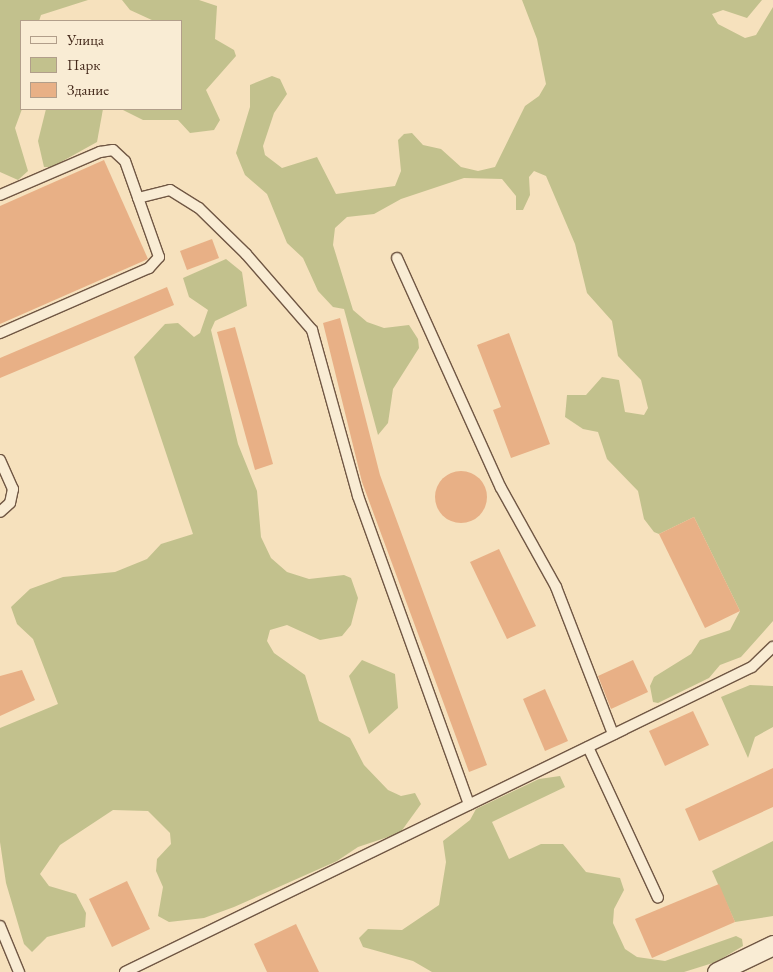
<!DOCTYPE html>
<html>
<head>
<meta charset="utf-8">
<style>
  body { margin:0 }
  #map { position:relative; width:773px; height:972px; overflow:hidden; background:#f6e1bd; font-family:"EB Garamond",serif }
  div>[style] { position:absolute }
  .green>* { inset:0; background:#c2c18d }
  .building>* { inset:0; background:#e8b086 }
  .round { border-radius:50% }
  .roads { filter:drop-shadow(1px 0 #705744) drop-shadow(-1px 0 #705744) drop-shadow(0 1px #705744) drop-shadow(0 -1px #705744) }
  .lane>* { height:10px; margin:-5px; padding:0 5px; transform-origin:5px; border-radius:5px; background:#f9ecd4 }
  .street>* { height:19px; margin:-9.5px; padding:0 9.5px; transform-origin:9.5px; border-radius:9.5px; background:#f9ecd4 }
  span { translate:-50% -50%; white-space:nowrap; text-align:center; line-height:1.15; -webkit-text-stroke:5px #f9ecd4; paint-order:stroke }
  .legend { position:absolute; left:20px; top:20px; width:162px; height:90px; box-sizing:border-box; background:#f9ecd4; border:1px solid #b19e8a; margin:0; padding:6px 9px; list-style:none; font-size:15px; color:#44291b }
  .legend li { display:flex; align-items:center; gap:10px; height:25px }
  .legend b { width:25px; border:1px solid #b19e8a }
</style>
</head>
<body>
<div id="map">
  <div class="green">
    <i style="clip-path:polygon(0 0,88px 0,41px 15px,39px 21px,21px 21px,22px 109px,15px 128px,28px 171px,18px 180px,0 172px)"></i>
    <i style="clip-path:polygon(122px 0,199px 0,217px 6px,215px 39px,234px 50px,236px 56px,206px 90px,220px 120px,214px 130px,190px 133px,178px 120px,143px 120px,121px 109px,181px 109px,181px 21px,154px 21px,130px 10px)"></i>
    <i style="clip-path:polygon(522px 0,762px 0,747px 18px,723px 10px,712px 14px,718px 24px,745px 38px,756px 35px,773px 7px,773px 621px,741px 657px,720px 665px,709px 678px,658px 703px,653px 702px,650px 686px,654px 677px,691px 654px,700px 640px,730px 630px,740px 611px,694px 517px,659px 534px,654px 532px,644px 519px,638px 491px,607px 459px,598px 432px,583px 429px,565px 417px,567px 395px,586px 395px,602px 377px,619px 380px,625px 412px,644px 415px,648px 408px,641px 380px,618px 356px,612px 321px,587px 293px,575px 244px,546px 176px,534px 171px,529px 177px,530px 195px,523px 210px,516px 210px,516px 196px,502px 179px,464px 178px,401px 199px,374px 214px,347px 217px,335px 228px,333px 245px,353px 310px,367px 322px,384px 328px,409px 325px,418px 339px,419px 348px,393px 389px,388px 423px,378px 435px,344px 309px,333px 307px,318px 291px,303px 258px,287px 243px,267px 194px,245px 175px,236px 153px,250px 107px,250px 85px,272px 76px,280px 79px,287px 94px,274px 113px,263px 146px,265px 155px,282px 168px,317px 157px,336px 194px,395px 186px,401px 171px,398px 140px,404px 134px,412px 133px,423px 145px,441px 149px,461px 167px,478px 171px,495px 167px,525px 106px,539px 96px,546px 84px,537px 39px)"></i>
    <i style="clip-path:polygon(46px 109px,103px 109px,97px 142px,52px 167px,44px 167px,38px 141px)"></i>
    <i style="clip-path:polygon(226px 259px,242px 272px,247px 306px,215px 321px,211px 330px,238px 444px,257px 491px,261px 537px,271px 558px,287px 572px,309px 579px,344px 575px,351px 578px,358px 598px,351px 625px,342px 636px,320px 640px,287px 625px,270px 630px,267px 641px,274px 653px,305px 675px,319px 721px,350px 738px,364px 765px,388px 790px,401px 796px,415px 793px,421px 804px,400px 833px,358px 847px,337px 861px,234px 907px,204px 918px,169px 922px,158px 916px,163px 887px,156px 871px,157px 859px,171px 844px,170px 833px,148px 811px,113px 810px,60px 845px,40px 874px,49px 886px,76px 894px,86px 913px,85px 927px,47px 937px,32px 952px,24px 944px,6px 883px,0 842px,0 728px,58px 704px,33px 639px,17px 624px,11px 607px,30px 589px,63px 577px,115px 572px,147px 559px,161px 544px,193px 534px,134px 357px,165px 324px,178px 323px,194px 337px,200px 333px,208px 310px,189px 297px,183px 278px)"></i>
    <i style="clip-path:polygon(362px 660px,395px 674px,398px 708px,369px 734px,349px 676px)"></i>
    <i style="clip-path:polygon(750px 685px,773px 686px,773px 727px,755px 737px,748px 758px,721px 697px)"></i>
    <i style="clip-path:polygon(560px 776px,565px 787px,492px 822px,509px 859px,541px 844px,563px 844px,586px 872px,620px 878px,624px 890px,614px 909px,613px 923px,625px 949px,637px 957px,665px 961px,736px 936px,742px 939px,743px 946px,716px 962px,684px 972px,432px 972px,413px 961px,363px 947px,359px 938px,368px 929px,402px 930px,439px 905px,446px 862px,443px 841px,470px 820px,476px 809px,539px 779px)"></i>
    <i style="clip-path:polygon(773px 841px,773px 916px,735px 922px,712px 871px)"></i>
  </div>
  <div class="building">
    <i style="clip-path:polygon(104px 160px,148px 259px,0 324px,0 206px)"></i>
    <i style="clip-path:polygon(212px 239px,219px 258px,187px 270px,180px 251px)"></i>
    <i style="clip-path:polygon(167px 287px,174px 305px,0 378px,0 358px)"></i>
    <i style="clip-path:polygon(340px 318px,380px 475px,487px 765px,469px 772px,362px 482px,323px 323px)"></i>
    <i style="clip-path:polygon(235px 327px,273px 464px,255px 470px,217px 332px)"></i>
    <i style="clip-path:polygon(509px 333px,550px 444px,511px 458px,493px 410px,501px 407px,477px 345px)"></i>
    <i class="round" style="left:435px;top:471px;width:52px;height:52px"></i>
    <i style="clip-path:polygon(694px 517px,740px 611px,705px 628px,659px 534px)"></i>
    <i style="clip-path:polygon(499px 549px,536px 626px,507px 639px,470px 562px)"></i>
    <i style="clip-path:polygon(633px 660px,648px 692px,611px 709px,598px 676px)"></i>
    <i style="clip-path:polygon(22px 670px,35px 700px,0 716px,0 676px)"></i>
    <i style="clip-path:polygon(545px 689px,568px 741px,545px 751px,523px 699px)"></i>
    <i style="clip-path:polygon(693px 711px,709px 745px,665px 766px,649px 731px)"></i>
    <i style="clip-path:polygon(773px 768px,773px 807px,699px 841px,685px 809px)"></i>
    <i style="clip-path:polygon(127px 881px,150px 929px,112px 947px,89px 899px)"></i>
    <i style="clip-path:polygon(719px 884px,735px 922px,652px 958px,635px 919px)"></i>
    <i style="clip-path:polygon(296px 924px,319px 972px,267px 972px,254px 944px)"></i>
  </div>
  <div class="roads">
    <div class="lane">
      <i style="left:0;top:195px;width:109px;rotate:-23.3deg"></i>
      <i style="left:100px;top:152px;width:13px;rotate:-9deg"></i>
      <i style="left:113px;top:150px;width:16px;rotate:43deg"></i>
      <i style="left:125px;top:161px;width:102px;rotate:70.5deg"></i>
      <i style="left:159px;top:257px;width:15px;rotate:132deg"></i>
      <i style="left:149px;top:268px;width:163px;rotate:156.4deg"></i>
      <i style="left:138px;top:198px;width:33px;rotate:-14deg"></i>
      <i style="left:170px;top:190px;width:34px;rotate:32deg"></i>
      <i style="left:199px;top:208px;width:66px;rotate:44.4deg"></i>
      <i style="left:246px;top:254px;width:101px;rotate:49deg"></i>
      <i style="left:312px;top:330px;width:172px;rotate:74.5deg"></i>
      <i style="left:358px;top:496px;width:328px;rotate:70.2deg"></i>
      <i style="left:397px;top:258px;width:252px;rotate:65.7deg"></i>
      <i style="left:501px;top:488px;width:113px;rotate:60.9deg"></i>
      <i style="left:556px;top:587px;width:158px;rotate:68.8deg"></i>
      <i style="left:0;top:460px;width:32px;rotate:66deg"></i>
      <i style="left:13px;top:489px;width:14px;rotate:102deg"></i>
      <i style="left:10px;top:503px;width:13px;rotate:138deg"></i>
      <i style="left:588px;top:747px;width:166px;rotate:65.1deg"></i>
      <i style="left:0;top:926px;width:50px;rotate:67.6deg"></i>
      <i style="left:125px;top:972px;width:697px;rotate:-25.94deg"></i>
      <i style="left:752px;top:667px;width:29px;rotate:-44deg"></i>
    </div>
    <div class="street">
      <i style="left:717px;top:972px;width:62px;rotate:-25.7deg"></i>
    </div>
  </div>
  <ul class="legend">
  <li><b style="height:6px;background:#f9ecd4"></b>Улица</li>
  <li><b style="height:14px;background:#c2c18d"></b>Парк</li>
  <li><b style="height:14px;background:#e8b086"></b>Здание</li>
  </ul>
</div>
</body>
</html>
